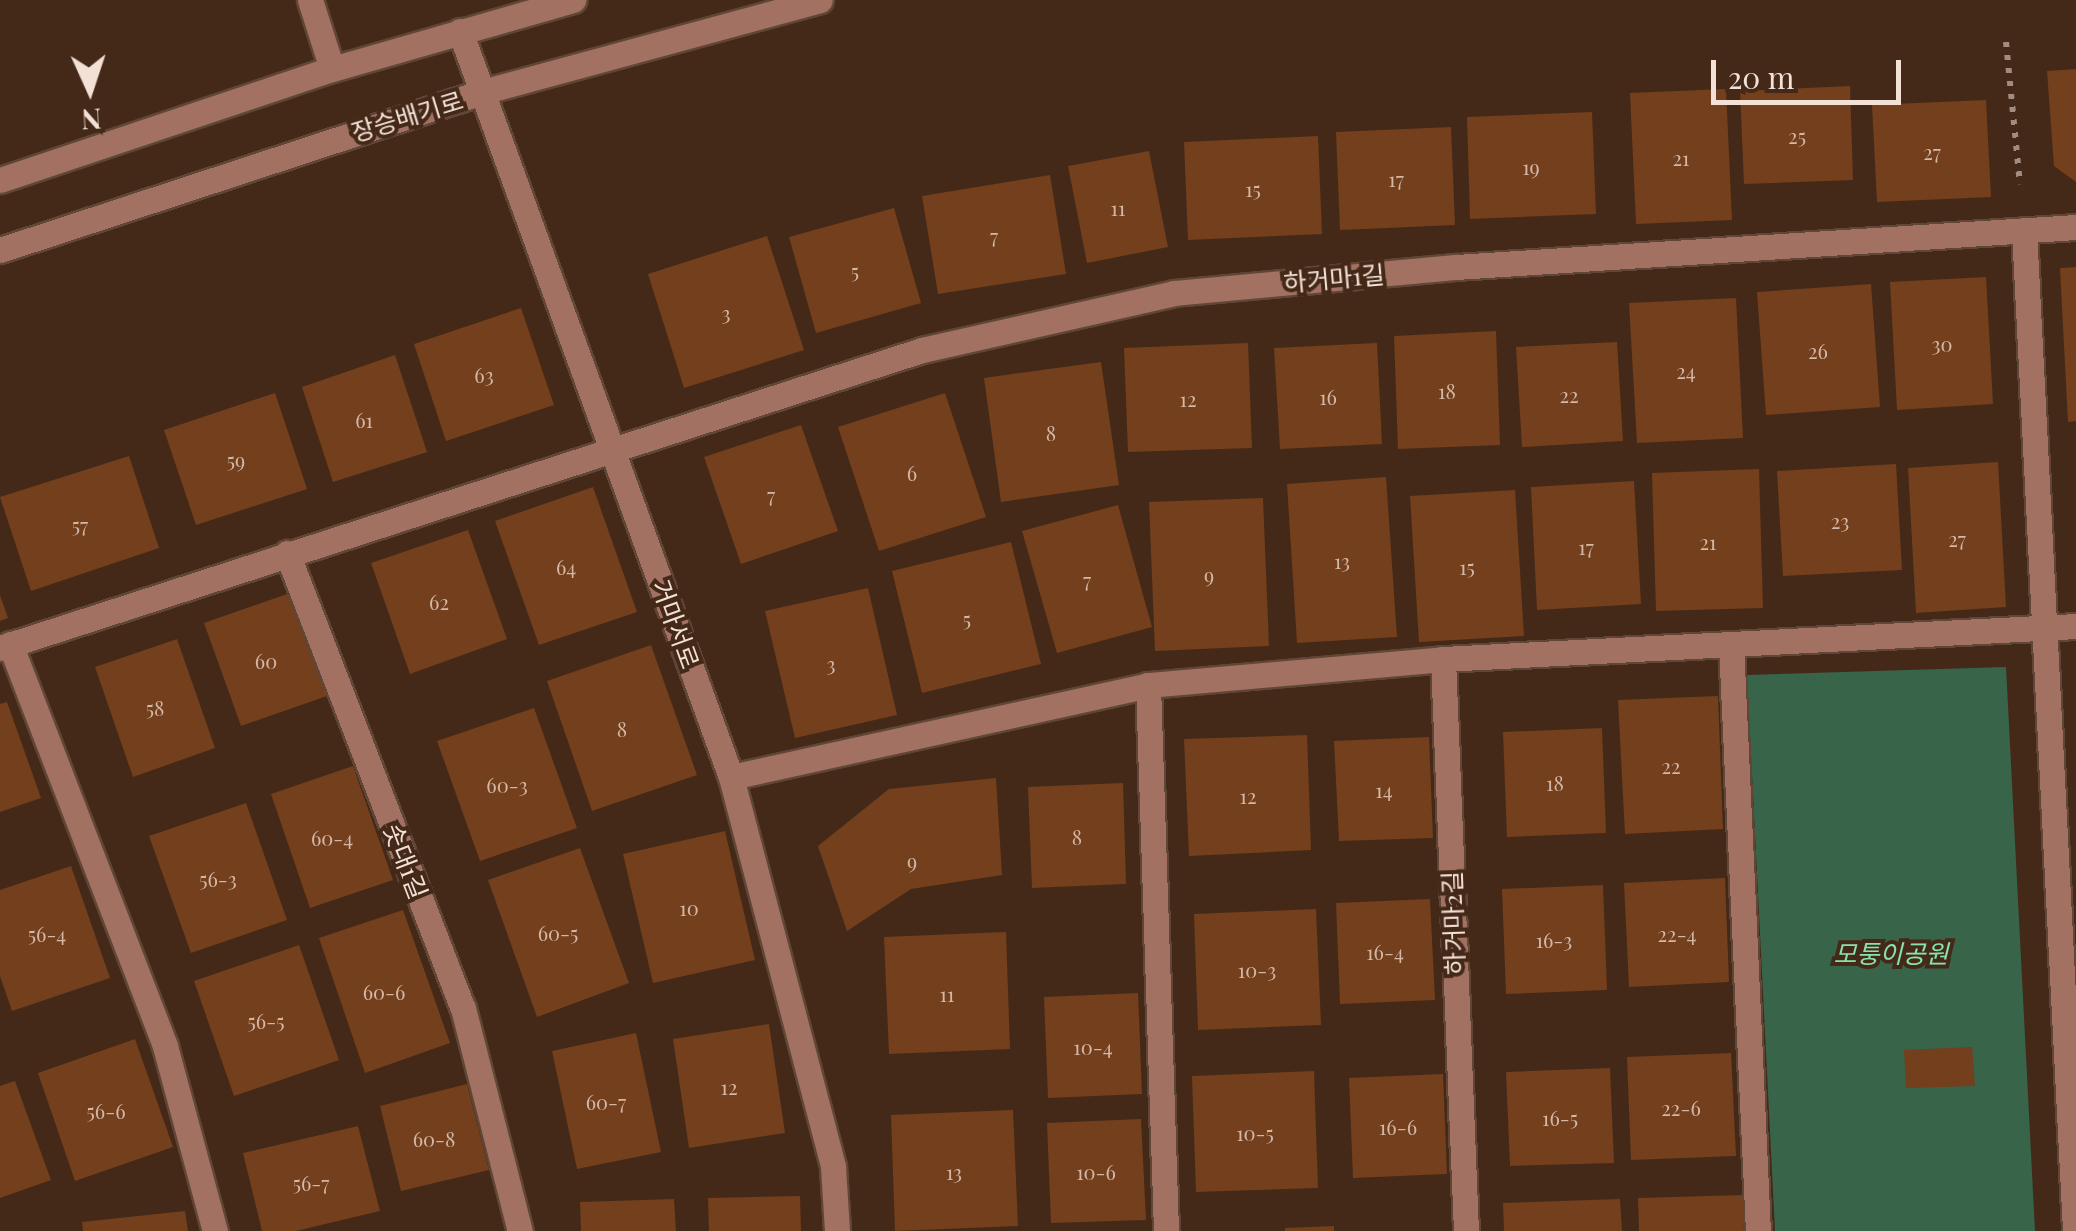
<!DOCTYPE html>
<html>
<head>
<meta charset="utf-8">
<style>
  body { margin:0 }
  #map { position:relative; width:2076px; height:1231px; overflow:hidden; background:#442918; font-family:"Playfair Display","Noto Sans KR",serif }
  div>[style] { position:absolute }
  .green>* { inset:0; background:#386449 }
  .building>* { inset:0; background:#733f1c }
  .path>* { height:6px; margin-top:-3px; transform-origin:0; background:repeating-linear-gradient(90deg,#a28c7f 0 5px,transparent 0 13px) }
  .roads { filter:drop-shadow(2px 0 #604636) drop-shadow(-2px 0 #604636) drop-shadow(0 2px #604636) drop-shadow(0 -2px #604636) }
  .minor>* { height:25px; margin:-12.5px; padding:0 12.5px; transform-origin:12.5px; border-radius:12.5px; background:#a27162 }
  span { translate:-50% -50%; white-space:nowrap; text-align:center; line-height:1.15; -webkit-text-stroke:8px #442918; paint-order:stroke }
  .number-label { font-size:20px; color:#d3b8a8 }
  .number-label span { -webkit-text-stroke-width:0 }
  .street-label { font-size:25px; color:#f3e1d6 }
  .park-label { font-size:25px; color:#88e2ab; font-style:italic }
  .north { position:absolute; left:40px; top:40px; width:100px; height:100px; -webkit-text-stroke:8px #442918; paint-order:stroke; rotate:177deg; font-size:28px; font-weight:700; line-height:40px; text-align:center; color:#f3e1d6 }
  .north::after { content:''; display:block; margin:auto; width:35px; height:45px; background:#f3e1d6; clip-path:polygon(50% 0,100% 100%,50% 72%,0 100%) }
  .scale { position:absolute; left:1711px; top:60px; width:190px; height:45px; box-sizing:border-box; border:5px solid #f3e1d6; border-top:0; padding-left:12px; font-size:30px; line-height:35px; white-space:nowrap; color:#f3e1d6; -webkit-text-stroke:8px #442918; paint-order:stroke }
</style>
</head>
<body>
<div id="map">
  <div class="green">
    <i style="clip-path:polygon(2006px 667px,2035px 1231px,1775px 1231px,1747px 675px)"></i>
  </div>
  <div class="building">
    <i style="clip-path:polygon(2076px 69px,2076px 182px,2054px 166px,2047px 71px)"></i>
    <i style="clip-path:polygon(1850px 86px,1853px 180px,1744px 184px,1740px 91px)"></i>
    <i style="clip-path:polygon(1726px 89px,1732px 220px,1636px 224px,1630px 93px)"></i>
    <i style="clip-path:polygon(1986px 100px,1991px 197px,1877px 202px,1872px 105px)"></i>
    <i style="clip-path:polygon(1592px 112px,1596px 214px,1470px 219px,1467px 117px)"></i>
    <i style="clip-path:polygon(1451px 127px,1455px 225px,1340px 230px,1336px 132px)"></i>
    <i style="clip-path:polygon(1318px 136px,1322px 234px,1188px 240px,1184px 142px)"></i>
    <i style="clip-path:polygon(1149px 151px,1168px 247px,1087px 263px,1068px 166px)"></i>
    <i style="clip-path:polygon(1050px 175px,1066px 274px,938px 294px,922px 196px)"></i>
    <i style="clip-path:polygon(894px 208px,921px 303px,816px 333px,789px 237px)"></i>
    <i style="clip-path:polygon(767px 236px,804px 350px,684px 388px,648px 274px)"></i>
    <i style="clip-path:polygon(2076px 267px,2076px 421px,2068px 422px,2060px 268px)"></i>
    <i style="clip-path:polygon(1986px 277px,1993px 404px,1897px 410px,1890px 282px)"></i>
    <i style="clip-path:polygon(1871px 284px,1880px 407px,1766px 415px,1757px 292px)"></i>
    <i style="clip-path:polygon(1736px 298px,1743px 438px,1637px 443px,1629px 303px)"></i>
    <i style="clip-path:polygon(521px 308px,554px 405px,446px 441px,414px 344px)"></i>
    <i style="clip-path:polygon(1496px 331px,1500px 445px,1398px 449px,1394px 336px)"></i>
    <i style="clip-path:polygon(1617px 342px,1623px 441px,1522px 447px,1516px 347px)"></i>
    <i style="clip-path:polygon(1248px 343px,1252px 448px,1128px 452px,1124px 348px)"></i>
    <i style="clip-path:polygon(1377px 343px,1382px 444px,1280px 449px,1274px 348px)"></i>
    <i style="clip-path:polygon(395px 355px,427px 452px,333px 482px,302px 387px)"></i>
    <i style="clip-path:polygon(1101px 362px,1119px 485px,1001px 502px,984px 378px)"></i>
    <i style="clip-path:polygon(275px 393px,307px 489px,196px 525px,164px 430px)"></i>
    <i style="clip-path:polygon(945px 393px,986px 517px,879px 551px,838px 427px)"></i>
    <i style="clip-path:polygon(801px 425px,838px 531px,741px 564px,704px 457px)"></i>
    <i style="clip-path:polygon(129px 456px,159px 548px,31px 591px,0 497px)"></i>
    <i style="clip-path:polygon(1998px 462px,2006px 607px,1916px 613px,1908px 468px)"></i>
    <i style="clip-path:polygon(1896px 464px,1902px 570px,1783px 576px,1777px 471px)"></i>
    <i style="clip-path:polygon(1759px 469px,1763px 608px,1656px 611px,1652px 473px)"></i>
    <i style="clip-path:polygon(1386px 477px,1397px 637px,1297px 643px,1287px 484px)"></i>
    <i style="clip-path:polygon(1634px 481px,1641px 604px,1537px 610px,1531px 487px)"></i>
    <i style="clip-path:polygon(593px 487px,637px 612px,539px 645px,495px 521px)"></i>
    <i style="clip-path:polygon(1515px 490px,1524px 636px,1419px 642px,1410px 496px)"></i>
    <i style="clip-path:polygon(1263px 498px,1269px 646px,1155px 651px,1149px 502px)"></i>
    <i style="clip-path:polygon(1118px 505px,1152px 627px,1057px 653px,1022px 531px)"></i>
    <i style="clip-path:polygon(468px 530px,507px 639px,410px 674px,371px 563px)"></i>
    <i style="clip-path:polygon(1011px 542px,1041px 664px,922px 693px,892px 571px)"></i>
    <i style="clip-path:polygon(868px 588px,897px 715px,795px 738px,765px 611px)"></i>
    <i style="clip-path:polygon(290px 593px,327px 696px,241px 726px,204px 623px)"></i>
    <i style="clip-path:polygon(0 595px,8px 618px,0 621px)"></i>
    <i style="clip-path:polygon(177px 639px,215px 748px,133px 777px,95px 667px)"></i>
    <i style="clip-path:polygon(651px 645px,697px 775px,592px 811px,547px 681px)"></i>
    <i style="clip-path:polygon(1718px 696px,1723px 829px,1625px 834px,1618px 700px)"></i>
    <i style="clip-path:polygon(7px 702px,41px 798px,0 812px,0 704px)"></i>
    <i style="clip-path:polygon(534px 708px,577px 828px,480px 861px,437px 741px)"></i>
    <i style="clip-path:polygon(1602px 728px,1606px 833px,1507px 837px,1503px 732px)"></i>
    <i style="clip-path:polygon(1307px 735px,1311px 850px,1189px 856px,1184px 739px)"></i>
    <i style="clip-path:polygon(1429px 737px,1433px 838px,1339px 841px,1334px 741px)"></i>
    <i style="clip-path:polygon(353px 766px,393px 880px,310px 908px,271px 794px)"></i>
    <i style="clip-path:polygon(996px 778px,1002px 875px,911px 889px,847px 931px,818px 846px,889px 789px)"></i>
    <i style="clip-path:polygon(1123px 783px,1126px 884px,1032px 888px,1028px 787px)"></i>
    <i style="clip-path:polygon(246px 803px,287px 920px,191px 953px,149px 836px)"></i>
    <i style="clip-path:polygon(725px 831px,755px 960px,653px 983px,623px 854px)"></i>
    <i style="clip-path:polygon(580px 848px,629px 983px,537px 1017px,488px 880px)"></i>
    <i style="clip-path:polygon(71px 866px,110px 978px,12px 1011px,0 976px,0 890px)"></i>
    <i style="clip-path:polygon(1725px 878px,1729px 982px,1629px 987px,1624px 883px)"></i>
    <i style="clip-path:polygon(1603px 885px,1607px 990px,1506px 994px,1502px 889px)"></i>
    <i style="clip-path:polygon(1430px 899px,1435px 1000px,1340px 1004px,1336px 903px)"></i>
    <i style="clip-path:polygon(1316px 909px,1321px 1025px,1198px 1030px,1194px 914px)"></i>
    <i style="clip-path:polygon(403px 910px,450px 1043px,365px 1073px,319px 938px)"></i>
    <i style="clip-path:polygon(1006px 932px,1010px 1049px,889px 1054px,884px 937px)"></i>
    <i style="clip-path:polygon(299px 945px,339px 1060px,234px 1096px,194px 981px)"></i>
    <i style="clip-path:polygon(1138px 993px,1142px 1094px,1048px 1098px,1044px 997px)"></i>
    <i style="clip-path:polygon(769px 1024px,785px 1133px,689px 1148px,673px 1039px)"></i>
    <i style="clip-path:polygon(636px 1033px,661px 1152px,577px 1169px,552px 1051px)"></i>
    <i style="clip-path:polygon(135px 1039px,173px 1147px,75px 1181px,38px 1073px)"></i>
    <i style="clip-path:polygon(1972px 1047px,1975px 1086px,1906px 1088px,1904px 1050px)"></i>
    <i style="clip-path:polygon(1731px 1053px,1736px 1156px,1631px 1160px,1627px 1057px)"></i>
    <i style="clip-path:polygon(1610px 1068px,1614px 1163px,1510px 1166px,1506px 1072px)"></i>
    <i style="clip-path:polygon(1314px 1071px,1318px 1188px,1196px 1192px,1192px 1076px)"></i>
    <i style="clip-path:polygon(1443px 1074px,1447px 1174px,1353px 1178px,1349px 1078px)"></i>
    <i style="clip-path:polygon(15px 1081px,51px 1180px,0 1198px,0 1086px)"></i>
    <i style="clip-path:polygon(467px 1084px,489px 1170px,401px 1191px,380px 1106px)"></i>
    <i style="clip-path:polygon(1013px 1110px,1018px 1226px,895px 1231px,891px 1115px)"></i>
    <i style="clip-path:polygon(1141px 1119px,1146px 1220px,1051px 1223px,1047px 1123px)"></i>
    <i style="clip-path:polygon(358px 1126px,380px 1211px,296px 1231px,262px 1231px,243px 1153px)"></i>
    <i style="clip-path:polygon(1743px 1195px,1744px 1231px,1639px 1231px,1638px 1198px)"></i>
    <i style="clip-path:polygon(800px 1196px,801px 1231px,709px 1231px,708px 1198px)"></i>
    <i style="clip-path:polygon(674px 1199px,676px 1231px,581px 1231px,580px 1202px)"></i>
    <i style="clip-path:polygon(1620px 1199px,1622px 1231px,1504px 1231px,1503px 1203px)"></i>
    <i style="clip-path:polygon(185px 1211px,188px 1231px,83px 1231px,82px 1222px)"></i>
    <i style="clip-path:polygon(1334px 1226px,1334px 1231px,1285px 1231px,1285px 1228px)"></i>
  </div>
  <div class="path">
    <i style="left:2006px;top:42px;width:143px;rotate:84.4deg"></i>
  </div>
  <div class="roads">
    <div class="minor">
      <i style="left:310px;top:0;width:72px;rotate:72.3deg"></i>
      <i style="left:460px;top:31px;width:794px;rotate:70.04deg"></i>
      <i style="left:731px;top:777px;width:403px;rotate:75.3deg"></i>
      <i style="left:833px;top:1167px;width:64px;rotate:86.4deg"></i>
      <i style="left:0;top:180px;width:350px;rotate:-18.5deg"></i>
      <i style="left:332px;top:69px;width:251px;rotate:-16deg"></i>
      <i style="left:2024px;top:230px;width:1002px;rotate:87.08deg"></i>
      <i style="left:0;top:250px;width:507px;rotate:-18.15deg"></i>
      <i style="left:482px;top:92px;width:350px;rotate:-15.2deg"></i>
      <i style="left:287px;top:553px;width:488px;rotate:68.9deg"></i>
      <i style="left:463px;top:1008px;width:230px;rotate:75.7deg"></i>
      <i style="left:10px;top:644px;width:431px;rotate:68.9deg"></i>
      <i style="left:165px;top:1046px;width:192px;rotate:74.9deg"></i>
      <i style="left:1731px;top:644px;width:588px;rotate:87.37deg"></i>
      <i style="left:0;top:648px;width:969px;rotate:-17.91deg"></i>
      <i style="left:922px;top:350px;width:258px;rotate:-12.7deg"></i>
      <i style="left:1174px;top:293px;width:283px;rotate:-5.3deg"></i>
      <i style="left:1456px;top:267px;width:621px;rotate:-3.69deg"></i>
      <i style="left:1443px;top:659px;width:572px;rotate:87.7deg"></i>
      <i style="left:1148px;top:685px;width:546px;rotate:88.11deg"></i>
      <i style="left:731px;top:777px;width:427px;rotate:-12.4deg"></i>
      <i style="left:1148px;top:685px;width:296px;rotate:-5deg"></i>
      <i style="left:1443px;top:659px;width:634px;rotate:-2.98deg"></i>
    </div>
  </div>
  <div class="number-label">
    <span style="left:1797px;top:135px">25</span>
    <span style="left:1932px;top:151px">27</span>
    <span style="left:1681px;top:157px">21</span>
    <span style="left:1531px;top:166px">19</span>
    <span style="left:1396px;top:178px">17</span>
    <span style="left:1253px;top:188px">15</span>
    <span style="left:1118px;top:207px">11</span>
    <span style="left:994px;top:235px">7</span>
    <span style="left:855px;top:270px">5</span>
    <span style="left:726px;top:312px">3</span>
    <span style="left:1942px;top:343px">30</span>
    <span style="left:1818px;top:350px">26</span>
    <span style="left:1686px;top:370px">24</span>
    <span style="left:484px;top:374px">63</span>
    <span style="left:1447px;top:390px">18</span>
    <span style="left:1569px;top:394px">22</span>
    <span style="left:1328px;top:396px">16</span>
    <span style="left:1188px;top:398px">12</span>
    <span style="left:364px;top:419px">61</span>
    <span style="left:1051px;top:432px">8</span>
    <span style="left:236px;top:459px">59</span>
    <span style="left:912px;top:472px">6</span>
    <span style="left:771px;top:494px">7</span>
    <span style="left:1840px;top:520px">23</span>
    <span style="left:80px;top:524px">57</span>
    <span style="left:1957px;top:538px">27</span>
    <span style="left:1708px;top:541px">21</span>
    <span style="left:1586px;top:546px">17</span>
    <span style="left:1342px;top:560px">13</span>
    <span style="left:566px;top:566px">64</span>
    <span style="left:1467px;top:566px">15</span>
    <span style="left:1209px;top:574px">9</span>
    <span style="left:1087px;top:579px">7</span>
    <span style="left:439px;top:601px">62</span>
    <span style="left:967px;top:618px">5</span>
    <span style="left:266px;top:660px">60</span>
    <span style="left:831px;top:663px">3</span>
    <span style="left:155px;top:707px">58</span>
    <span style="left:622px;top:728px">8</span>
    <span style="left:1671px;top:765px">22</span>
    <span style="left:1555px;top:782px">18</span>
    <span style="left:507px;top:784px">60-3</span>
    <span style="left:1384px;top:789px">14</span>
    <span style="left:1248px;top:795px">12</span>
    <span style="left:1077px;top:836px">8</span>
    <span style="left:332px;top:837px">60-4</span>
    <span style="left:912px;top:860px">9</span>
    <span style="left:218px;top:878px">56-3</span>
    <span style="left:689px;top:907px">10</span>
    <span style="left:558px;top:932px">60-5</span>
    <span style="left:47px;top:933px">56-4</span>
    <span style="left:1677px;top:933px">22-4</span>
    <span style="left:1554px;top:939px">16-3</span>
    <span style="left:1385px;top:951px">16-4</span>
    <span style="left:1257px;top:969px">10-3</span>
    <span style="left:384px;top:991px">60-6</span>
    <span style="left:947px;top:993px">11</span>
    <span style="left:266px;top:1020px">56-5</span>
    <span style="left:1093px;top:1046px">10-4</span>
    <span style="left:729px;top:1086px">12</span>
    <span style="left:606px;top:1101px">60-7</span>
    <span style="left:1681px;top:1107px">22-6</span>
    <span style="left:106px;top:1110px">56-6</span>
    <span style="left:1560px;top:1117px">16-5</span>
    <span style="left:1398px;top:1126px">16-6</span>
    <span style="left:1255px;top:1132px">10-5</span>
    <span style="left:434px;top:1138px">60-8</span>
    <span style="left:954px;top:1171px">13</span>
    <span style="left:1096px;top:1171px">10-6</span>
    <span style="left:311px;top:1182px">56-7</span>
  </div>
  <div class="street-label">
    <span style="left:407px;top:116px;rotate:-17deg">장승배기로</span>
    <span style="left:1334px;top:278px;rotate:-5deg">하거마1길</span>
    <span style="left:676px;top:624px;rotate:70deg">거마서로</span>
    <span style="left:406px;top:861px;rotate:69deg">솟대1길</span>
    <span style="left:1453px;top:923px;rotate:-92deg">하거마2길</span>
  </div>
  <div class="park-label">
    <span style="left:1891px;top:953px">모퉁이공원</span>
  </div>
  <div class="north">N</div>
  <div class="scale">20 m</div>
</div>
</body>
</html>
